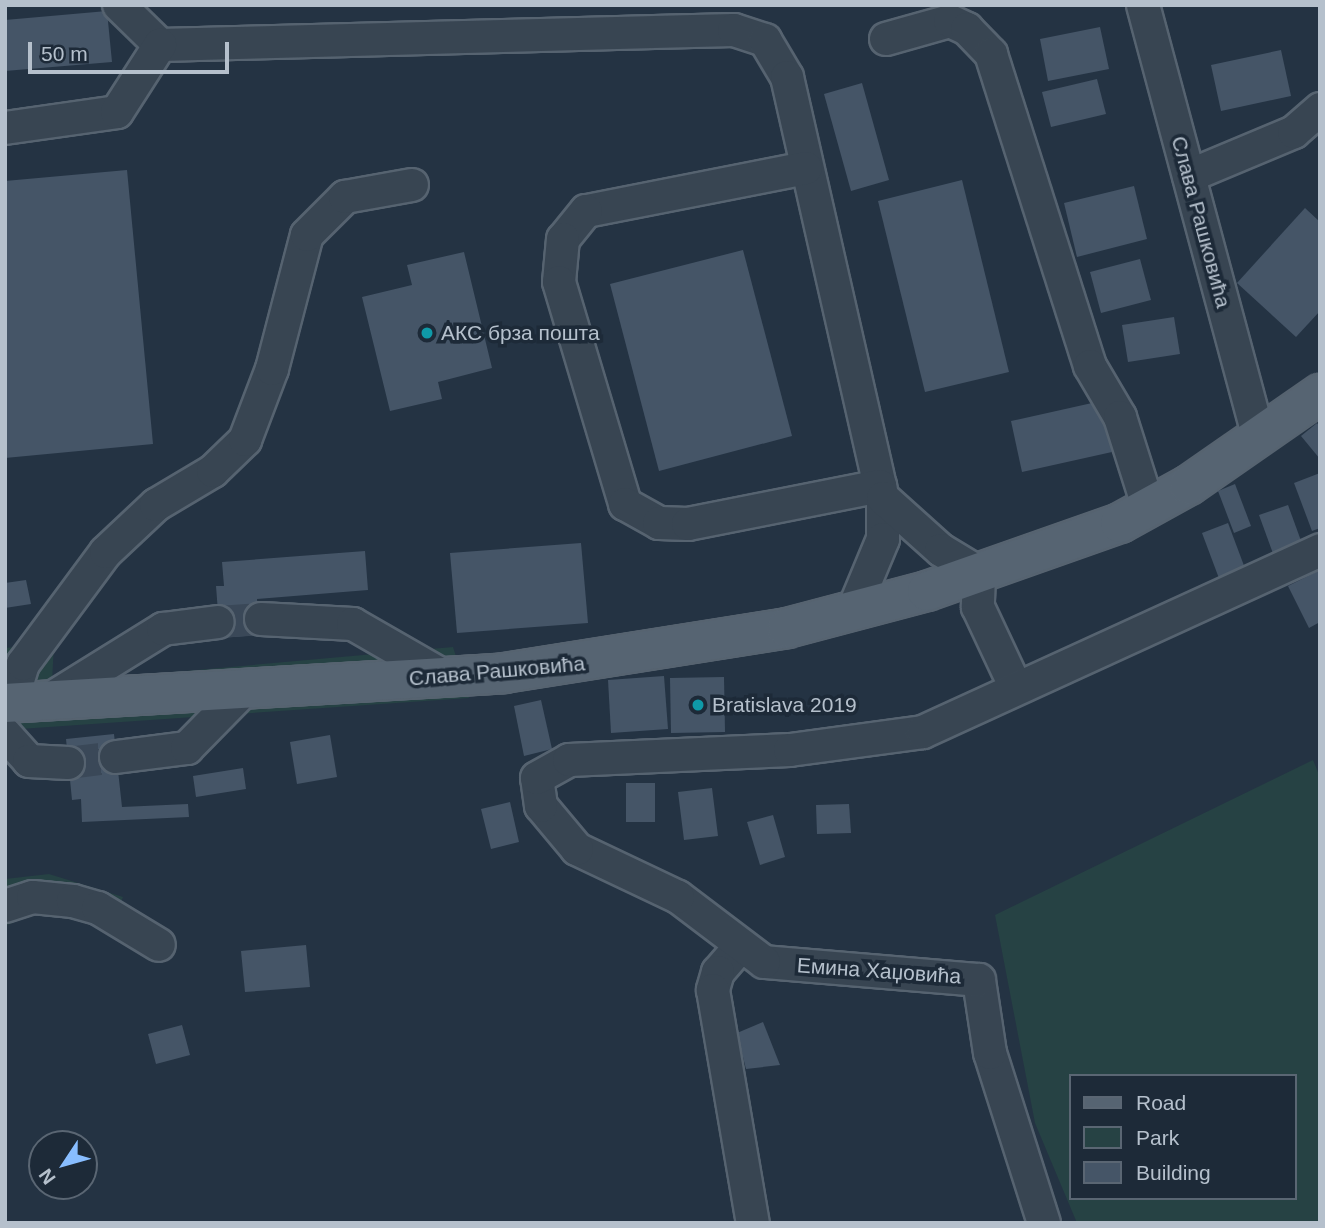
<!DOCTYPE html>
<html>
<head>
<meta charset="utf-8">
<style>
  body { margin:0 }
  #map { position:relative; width:1325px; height:1228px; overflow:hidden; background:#243343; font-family:Helvetica,sans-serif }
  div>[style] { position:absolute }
  .green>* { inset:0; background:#264244 }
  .building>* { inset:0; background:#455567 }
  .minor-tunnel>* { height:32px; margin-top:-16px; transform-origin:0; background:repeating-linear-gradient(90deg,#3a4858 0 32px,transparent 0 48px) }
  .roads { filter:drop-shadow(2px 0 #566370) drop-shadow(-2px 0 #566370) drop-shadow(0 2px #566370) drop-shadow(0 -2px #566370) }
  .minor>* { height:32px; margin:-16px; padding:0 16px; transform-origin:16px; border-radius:16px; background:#384552 }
  .major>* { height:38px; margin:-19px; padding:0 19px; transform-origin:19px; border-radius:19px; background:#566472 }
  .dots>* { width:19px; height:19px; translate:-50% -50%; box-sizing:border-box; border:4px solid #1d2a38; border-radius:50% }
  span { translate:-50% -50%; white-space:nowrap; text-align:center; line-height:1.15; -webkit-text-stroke:7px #1d2a38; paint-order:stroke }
  .street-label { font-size:21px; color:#b5c0cc }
  .poi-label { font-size:21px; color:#b5c0cc }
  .left { translate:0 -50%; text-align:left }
  .frame { position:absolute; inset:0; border:7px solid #b5c0cc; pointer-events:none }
  .legend { position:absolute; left:1069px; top:1074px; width:228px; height:126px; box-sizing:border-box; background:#1d2a38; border:2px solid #5a6673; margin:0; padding:9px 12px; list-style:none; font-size:21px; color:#b5c0cc }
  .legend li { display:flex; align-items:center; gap:14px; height:35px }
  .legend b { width:35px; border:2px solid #5a6673 }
  .north { position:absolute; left:28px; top:1130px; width:70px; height:70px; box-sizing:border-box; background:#1d2a38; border:2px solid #5a6673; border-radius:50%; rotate:234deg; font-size:19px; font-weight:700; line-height:28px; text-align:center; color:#b5c0cc }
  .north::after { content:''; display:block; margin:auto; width:24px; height:32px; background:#88bdff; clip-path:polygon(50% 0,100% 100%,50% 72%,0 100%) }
  .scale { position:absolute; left:28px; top:42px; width:201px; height:32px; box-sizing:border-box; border:4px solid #b5c0cc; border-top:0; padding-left:9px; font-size:21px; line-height:24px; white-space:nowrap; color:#b5c0cc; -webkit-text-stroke:5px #1d2a38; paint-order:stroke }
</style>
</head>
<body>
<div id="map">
  <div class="green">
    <i style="clip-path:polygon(54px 643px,52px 683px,453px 647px,469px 698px,5px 730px,5px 648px)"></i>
    <i style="clip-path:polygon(evenodd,1313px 760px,1320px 777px,1320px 1223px,1077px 1223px,1035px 1123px,995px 915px,1313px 760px,1071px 1076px,1295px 1076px,1295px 1198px,1071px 1198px,1071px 1076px)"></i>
    <i style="clip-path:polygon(49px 874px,123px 897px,112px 925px,43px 910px,5px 926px,5px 879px)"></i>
  </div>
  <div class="building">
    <i style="clip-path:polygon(107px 11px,112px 62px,5px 71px,5px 20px)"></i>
    <i style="clip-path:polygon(1100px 27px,1109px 69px,1048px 81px,1040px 39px)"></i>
    <i style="clip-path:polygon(1281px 50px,1291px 96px,1221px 111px,1211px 65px)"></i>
    <i style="clip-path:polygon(1097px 79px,1106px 114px,1051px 127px,1042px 92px)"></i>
    <i style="clip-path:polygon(862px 83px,889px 180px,851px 191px,824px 94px)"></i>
    <i style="clip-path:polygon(127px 170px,153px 444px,5px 458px,5px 181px)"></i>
    <i style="clip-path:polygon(962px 180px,1009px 372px,925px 392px,878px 201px)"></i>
    <i style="clip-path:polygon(1134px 186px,1147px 239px,1077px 257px,1064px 203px)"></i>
    <i style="clip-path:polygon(1305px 208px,1320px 222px,1320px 311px,1296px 337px,1237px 283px)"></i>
    <i style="clip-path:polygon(743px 250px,792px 436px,659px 471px,610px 284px)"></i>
    <i style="clip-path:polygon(464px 252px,492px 368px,438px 382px,442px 399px,390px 411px,362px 297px,412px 285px,407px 265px)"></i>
    <i style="clip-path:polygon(1140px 259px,1151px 300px,1101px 313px,1090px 272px)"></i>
    <i style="clip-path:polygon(1174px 317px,1180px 354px,1128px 362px,1122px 325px)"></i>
    <i style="clip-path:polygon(1101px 401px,1112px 452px,1022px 472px,1011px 421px)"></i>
    <i style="clip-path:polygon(1317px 423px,1320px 427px,1320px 459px,1301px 436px)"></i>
    <i style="clip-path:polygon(1320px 473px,1320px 528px,1312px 531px,1294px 483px)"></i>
    <i style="clip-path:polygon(1235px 484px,1251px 526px,1234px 533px,1218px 491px)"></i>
    <i style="clip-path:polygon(1288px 505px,1304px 549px,1275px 559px,1259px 515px)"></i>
    <i style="clip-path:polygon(1228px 523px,1246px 571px,1220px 581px,1202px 533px)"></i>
    <i style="clip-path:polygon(581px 543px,588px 623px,457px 633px,450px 553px)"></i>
    <i style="clip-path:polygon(365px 551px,368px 590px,257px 599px,259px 635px,220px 638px,216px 586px,224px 586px,222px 562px)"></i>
    <i style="clip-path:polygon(1320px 570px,1320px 622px,1309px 628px,1288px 586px)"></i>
    <i style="clip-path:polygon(26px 580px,31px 604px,5px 608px,5px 583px)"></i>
    <i style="clip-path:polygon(664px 676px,668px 729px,611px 733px,608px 680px)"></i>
    <i style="clip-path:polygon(724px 677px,725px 732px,671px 733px,670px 678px)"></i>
    <i style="clip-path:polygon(541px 700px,552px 749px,524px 756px,514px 706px)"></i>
    <i style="clip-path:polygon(114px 734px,122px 807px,188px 804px,189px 817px,82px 822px,81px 799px,72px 800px,66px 739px)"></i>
    <i style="clip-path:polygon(330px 735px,337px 777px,297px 784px,290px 742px)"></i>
    <i style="clip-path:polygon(243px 768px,246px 789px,196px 797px,193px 776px)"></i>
    <i style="clip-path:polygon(626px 783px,655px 783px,655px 822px,626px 822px)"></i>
    <i style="clip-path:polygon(712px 788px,718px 836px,684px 840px,678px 792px)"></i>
    <i style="clip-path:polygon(510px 802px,519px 842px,491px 849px,481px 809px)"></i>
    <i style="clip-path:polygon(849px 804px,851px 833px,817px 834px,816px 805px)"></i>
    <i style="clip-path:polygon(773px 815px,785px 857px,760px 865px,747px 822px)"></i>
    <i style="clip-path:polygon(306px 945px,310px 987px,245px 992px,241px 951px)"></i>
    <i style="clip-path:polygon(763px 1022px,780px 1065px,746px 1069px,737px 1033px)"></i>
    <i style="clip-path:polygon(182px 1025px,190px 1055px,156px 1064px,148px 1034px)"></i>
  </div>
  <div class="minor-tunnel">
    <i style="left:218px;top:622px;width:43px;rotate:-4deg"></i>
    <i style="left:68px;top:763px;width:48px;rotate:-7.1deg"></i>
  </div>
  <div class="roads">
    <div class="minor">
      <i style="left:119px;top:5px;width:57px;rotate:44.3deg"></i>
      <i style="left:160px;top:45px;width:574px;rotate:-1.5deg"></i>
      <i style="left:734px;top:30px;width:33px;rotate:18deg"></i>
      <i style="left:765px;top:40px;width:43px;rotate:59.3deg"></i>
      <i style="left:787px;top:77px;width:432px;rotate:77.2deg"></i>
      <i style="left:883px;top:498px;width:41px;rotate:90deg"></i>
      <i style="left:883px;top:539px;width:78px;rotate:112.6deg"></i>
      <i style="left:1143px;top:5px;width:448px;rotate:75deg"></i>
      <i style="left:886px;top:39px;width:66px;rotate:-15.7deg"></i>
      <i style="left:950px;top:21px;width:19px;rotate:25deg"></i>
      <i style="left:967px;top:29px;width:35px;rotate:46deg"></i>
      <i style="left:991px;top:54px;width:327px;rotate:72.4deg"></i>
      <i style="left:1090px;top:366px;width:59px;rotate:59.5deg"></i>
      <i style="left:1120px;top:417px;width:96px;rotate:72.5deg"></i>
      <i style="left:5px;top:128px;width:113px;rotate:-8.1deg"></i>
      <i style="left:117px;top:112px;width:80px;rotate:-57.3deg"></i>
      <i style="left:806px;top:168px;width:224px;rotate:168.9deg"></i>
      <i style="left:586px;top:211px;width:36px;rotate:129deg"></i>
      <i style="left:563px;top:239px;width:43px;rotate:95.3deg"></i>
      <i style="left:559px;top:282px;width:232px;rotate:73.4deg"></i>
      <i style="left:625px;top:504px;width:39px;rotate:29deg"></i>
      <i style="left:659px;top:523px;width:29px;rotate:2deg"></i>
      <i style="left:688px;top:524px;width:196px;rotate:-11.2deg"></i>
      <i style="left:1189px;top:176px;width:114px;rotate:-22.7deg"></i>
      <i style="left:1294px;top:132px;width:35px;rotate:-41deg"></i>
      <i style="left:883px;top:498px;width:78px;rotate:41.9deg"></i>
      <i style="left:941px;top:550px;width:44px;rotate:31.2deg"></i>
      <i style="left:979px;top:573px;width:34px;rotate:92deg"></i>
      <i style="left:978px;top:607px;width:89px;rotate:64.9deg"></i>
      <i style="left:261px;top:619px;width:92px;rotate:3.1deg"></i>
      <i style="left:353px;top:624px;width:108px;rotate:29.9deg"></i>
      <i style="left:47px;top:701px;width:137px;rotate:-31.8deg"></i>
      <i style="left:163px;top:629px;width:55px;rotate:-7.3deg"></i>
      <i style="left:11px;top:703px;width:41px;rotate:-72.9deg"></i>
      <i style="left:23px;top:664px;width:139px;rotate:-53.5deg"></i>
      <i style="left:106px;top:552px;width:69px;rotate:-43.2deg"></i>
      <i style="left:156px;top:505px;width:66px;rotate:-30.8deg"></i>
      <i style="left:213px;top:471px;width:45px;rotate:-44.1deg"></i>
      <i style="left:245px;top:440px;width:76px;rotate:-69.2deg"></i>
      <i style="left:272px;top:369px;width:138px;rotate:-75.4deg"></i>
      <i style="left:307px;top:235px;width:54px;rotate:-45deg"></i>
      <i style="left:345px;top:197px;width:68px;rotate:-10.2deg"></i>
      <i style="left:5px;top:734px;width:36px;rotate:48deg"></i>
      <i style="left:29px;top:761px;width:39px;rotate:3deg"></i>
      <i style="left:116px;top:757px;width:72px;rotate:-7.2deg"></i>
      <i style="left:187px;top:748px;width:83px;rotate:-45.5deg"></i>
      <i style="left:5px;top:906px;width:29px;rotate:-18deg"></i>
      <i style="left:33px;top:897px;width:40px;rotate:5.7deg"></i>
      <i style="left:73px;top:901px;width:26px;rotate:16deg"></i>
      <i style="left:98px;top:908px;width:71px;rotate:31.2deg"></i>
      <i style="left:739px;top:948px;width:32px;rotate:131deg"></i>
      <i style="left:718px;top:972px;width:19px;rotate:106deg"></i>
      <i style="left:713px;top:990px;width:236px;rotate:80.3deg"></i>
      <i style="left:1044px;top:1223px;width:178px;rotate:-107.6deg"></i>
      <i style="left:990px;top:1053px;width:74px;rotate:-98.6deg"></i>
      <i style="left:979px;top:980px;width:216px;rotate:-175.2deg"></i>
      <i style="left:764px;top:962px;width:108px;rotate:-142.9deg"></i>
      <i style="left:678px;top:897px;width:112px;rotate:-154.6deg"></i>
      <i style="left:577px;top:849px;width:56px;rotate:-129.9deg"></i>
      <i style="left:541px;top:806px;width:28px;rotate:-98deg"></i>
      <i style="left:537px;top:778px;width:37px;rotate:-29deg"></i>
      <i style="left:569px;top:760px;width:221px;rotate:-2.6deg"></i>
      <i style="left:790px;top:750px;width:134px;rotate:-7.7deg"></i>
      <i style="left:923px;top:732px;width:437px;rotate:-24.6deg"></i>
    </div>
    <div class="major">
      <i style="left:5px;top:703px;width:500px;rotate:-3.4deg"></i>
      <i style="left:504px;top:673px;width:287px;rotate:-9deg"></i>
      <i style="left:787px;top:628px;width:145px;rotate:-14.8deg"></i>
      <i style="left:927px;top:591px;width:205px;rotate:-19.4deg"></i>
      <i style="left:1120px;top:523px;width:79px;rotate:-28.8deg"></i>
      <i style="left:1189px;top:485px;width:160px;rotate:-34.8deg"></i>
    </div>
  </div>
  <div class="dots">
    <i style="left:427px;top:333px;background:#0f9aa8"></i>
    <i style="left:698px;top:705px;background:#0f9aa8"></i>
  </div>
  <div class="street-label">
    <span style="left:1201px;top:222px;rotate:75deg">Слава Рашковића</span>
    <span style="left:497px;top:671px;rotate:-5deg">Слава Рашковића</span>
    <span style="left:879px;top:971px;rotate:4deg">Емина Хаџовића</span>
  </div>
  <div class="poi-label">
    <span class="left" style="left:441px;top:333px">АКС брза пошта</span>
    <span class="left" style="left:712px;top:705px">Bratislava 2019</span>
  </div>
  <div class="frame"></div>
  <ul class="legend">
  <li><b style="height:9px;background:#566472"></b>Road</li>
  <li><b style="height:19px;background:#264244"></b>Park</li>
  <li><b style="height:19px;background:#455567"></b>Building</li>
  </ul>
  <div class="north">N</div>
  <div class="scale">50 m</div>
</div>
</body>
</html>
